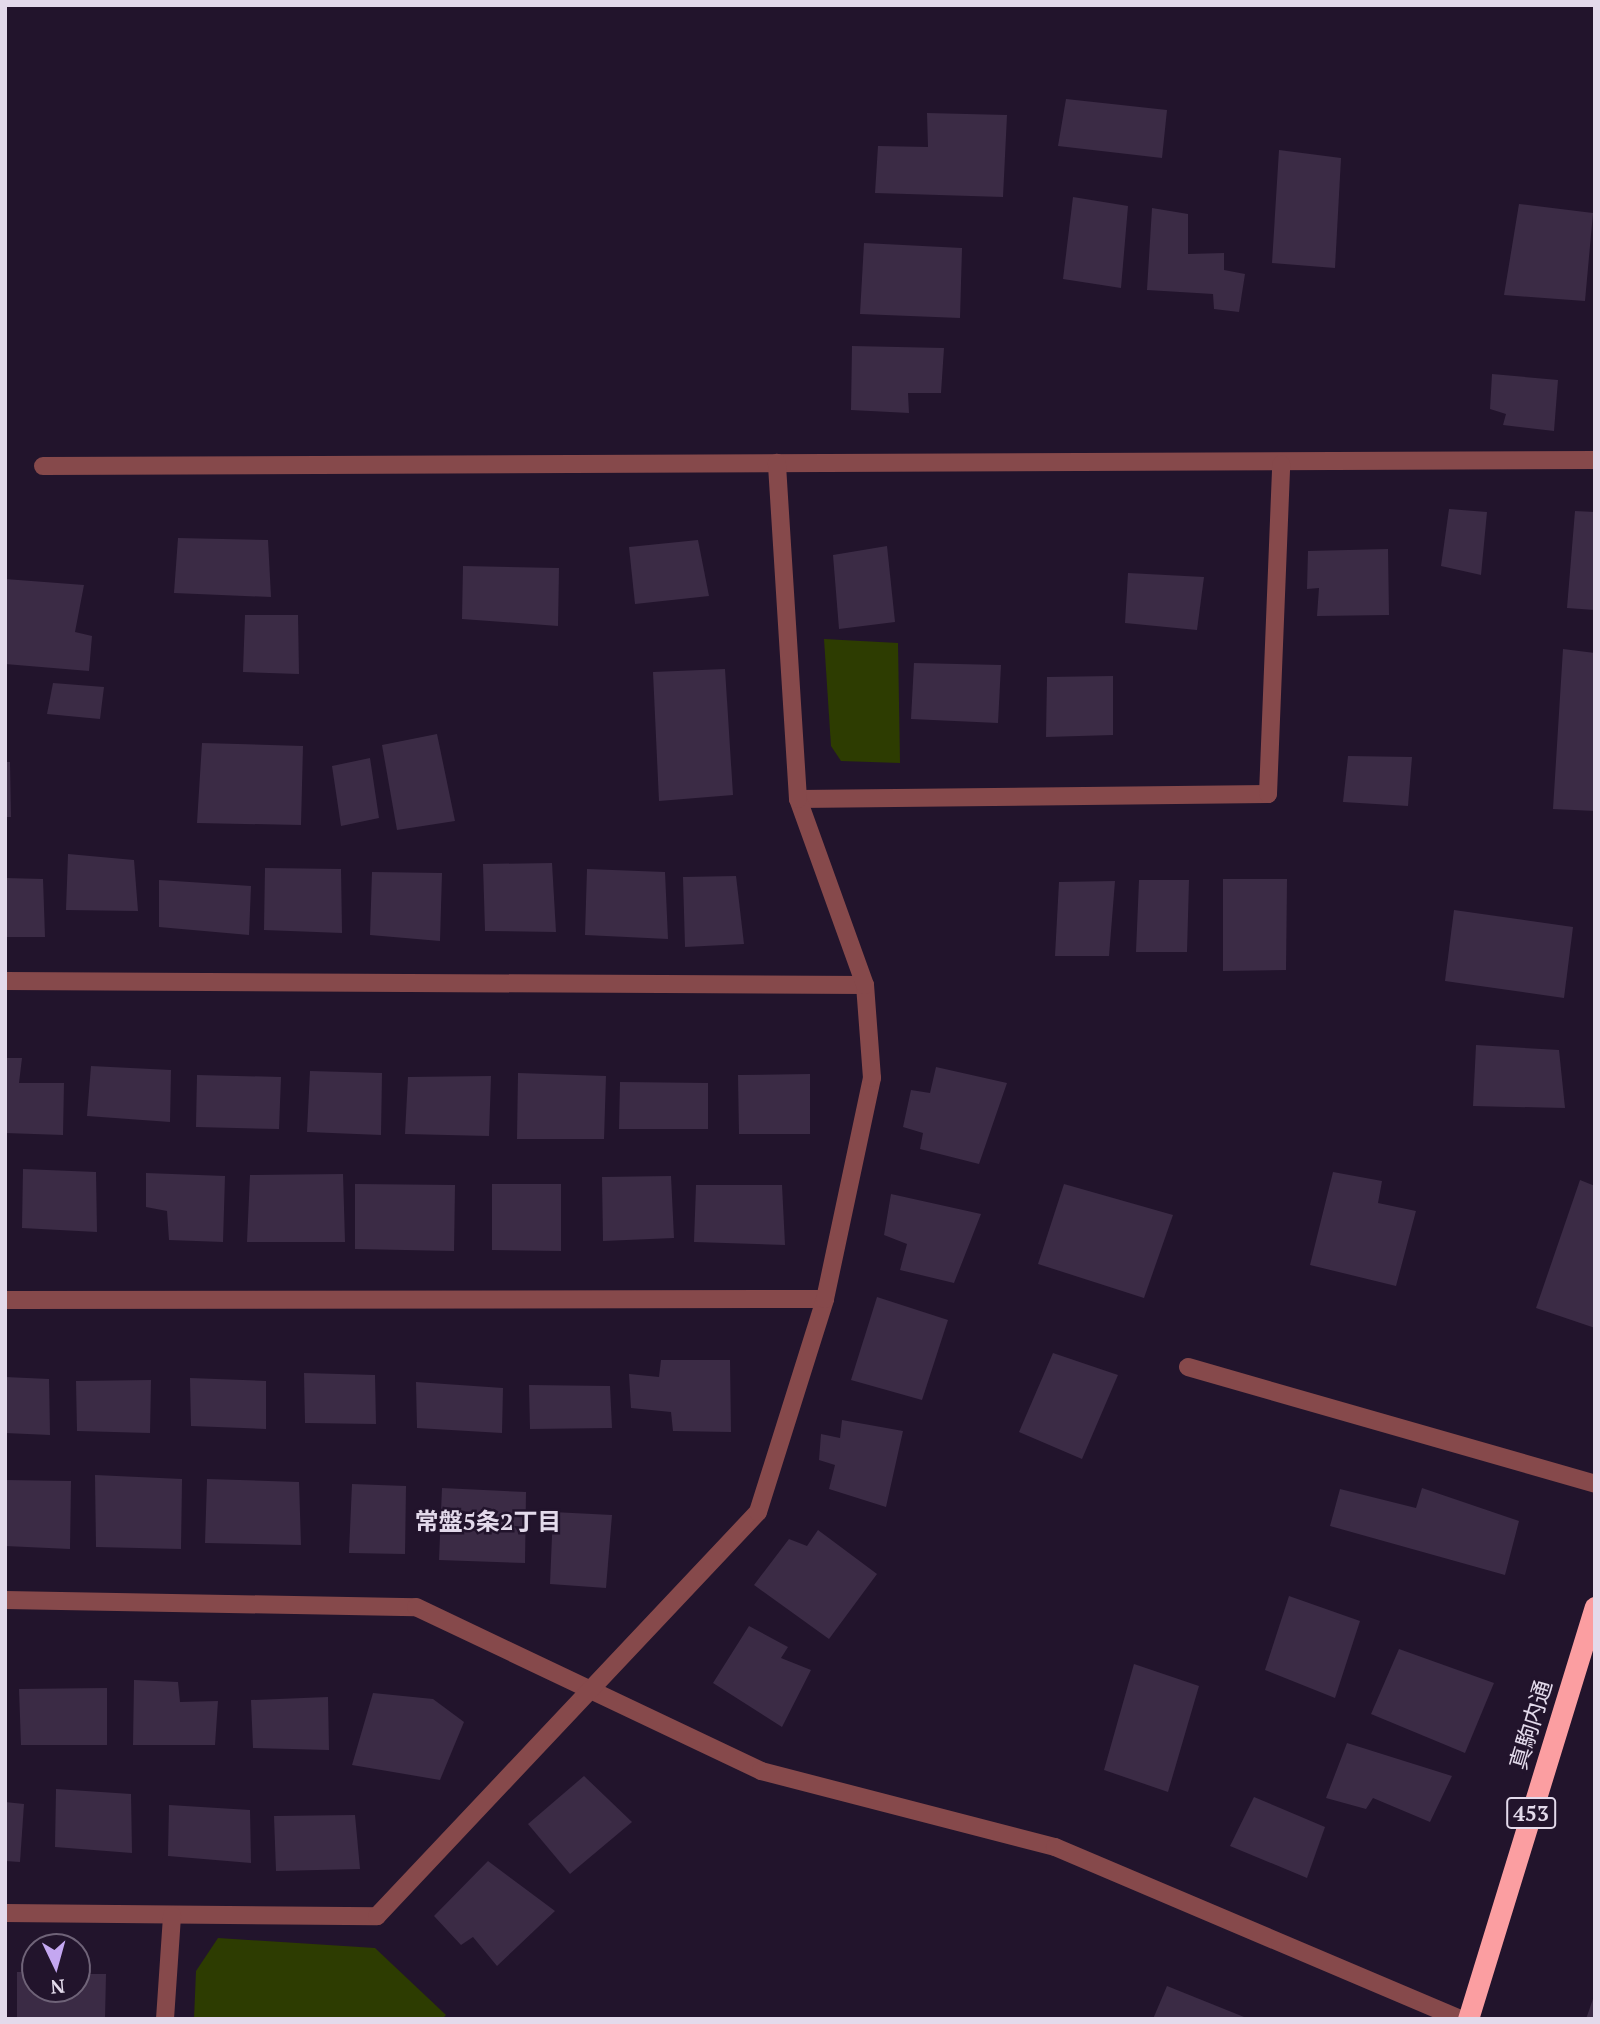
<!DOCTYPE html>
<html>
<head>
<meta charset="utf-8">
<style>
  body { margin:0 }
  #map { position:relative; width:1600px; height:2024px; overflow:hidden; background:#22142c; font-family:"PT Serif","Noto Sans JP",serif }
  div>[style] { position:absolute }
  .green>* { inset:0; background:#2d3c01 }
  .building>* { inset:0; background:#3b2b45 }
  .street>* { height:18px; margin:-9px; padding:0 9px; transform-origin:9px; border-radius:9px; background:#86494b }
  .highway>* { height:21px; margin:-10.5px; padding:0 10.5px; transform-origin:10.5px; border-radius:10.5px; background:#fb9ea1 }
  span { translate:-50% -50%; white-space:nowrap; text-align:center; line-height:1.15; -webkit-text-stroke:5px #22142c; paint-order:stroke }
  .shield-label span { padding:2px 5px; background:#22142c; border:2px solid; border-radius:5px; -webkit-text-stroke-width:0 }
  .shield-label { font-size:21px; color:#e3daeb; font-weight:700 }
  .street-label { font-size:23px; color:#e3daeb }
  .neighbourhood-label { font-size:24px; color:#e3daeb; font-weight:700 }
  .frame { position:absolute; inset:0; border:7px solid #e3daeb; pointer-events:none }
  .north { position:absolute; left:21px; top:1933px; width:70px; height:70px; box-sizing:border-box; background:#22142c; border:2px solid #6f6378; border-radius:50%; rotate:175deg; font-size:19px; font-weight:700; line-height:28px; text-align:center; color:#e3daeb }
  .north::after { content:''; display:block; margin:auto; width:24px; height:32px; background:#c4a7f1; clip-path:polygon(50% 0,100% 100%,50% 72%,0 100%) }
</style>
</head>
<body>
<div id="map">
  <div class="green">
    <i style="clip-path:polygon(824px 639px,898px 643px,900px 763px,841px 761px,831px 746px)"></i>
    <i style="clip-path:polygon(218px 1938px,375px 1948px,446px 2015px,442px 2019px,194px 2019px,196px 1971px)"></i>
  </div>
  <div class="building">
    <i style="clip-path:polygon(1066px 99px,1167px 110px,1162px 158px,1058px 146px)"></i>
    <i style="clip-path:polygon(927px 113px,1007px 115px,1003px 197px,875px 193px,878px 146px,928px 147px)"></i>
    <i style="clip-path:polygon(1279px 150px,1341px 158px,1335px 268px,1272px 263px)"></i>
    <i style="clip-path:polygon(1073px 197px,1128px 206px,1121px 288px,1063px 279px)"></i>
    <i style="clip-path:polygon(1519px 204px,1593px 213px,1585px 301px,1504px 295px)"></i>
    <i style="clip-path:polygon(1152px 208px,1188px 214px,1188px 254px,1224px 253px,1224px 270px,1245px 274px,1239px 312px,1214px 309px,1213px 294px,1147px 290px)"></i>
    <i style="clip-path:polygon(864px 243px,962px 248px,960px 318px,860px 314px)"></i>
    <i style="clip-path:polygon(852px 346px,944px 348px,941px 393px,908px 393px,909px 413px,851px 410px)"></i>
    <i style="clip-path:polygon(1492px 374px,1558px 380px,1554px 431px,1503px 425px,1506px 414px,1490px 409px)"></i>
    <i style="clip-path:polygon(1449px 509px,1487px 512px,1481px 575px,1441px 566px)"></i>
    <i style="clip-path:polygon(1575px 511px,1595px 512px,1595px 610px,1567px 608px)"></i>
    <i style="clip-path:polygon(178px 538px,268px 540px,271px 597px,174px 593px)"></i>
    <i style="clip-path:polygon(698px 540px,709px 596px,635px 604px,629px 547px)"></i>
    <i style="clip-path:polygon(887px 546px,895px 622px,839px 629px,833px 555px)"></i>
    <i style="clip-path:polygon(1388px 549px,1389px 615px,1317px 616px,1319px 588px,1307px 589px,1308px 551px)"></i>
    <i style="clip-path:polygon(463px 566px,559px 568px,558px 626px,462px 619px)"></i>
    <i style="clip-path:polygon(1128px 573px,1204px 577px,1197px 630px,1125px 623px)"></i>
    <i style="clip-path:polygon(5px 579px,84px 585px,75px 632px,92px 636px,89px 671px,5px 664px)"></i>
    <i style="clip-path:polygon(245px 615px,298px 615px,299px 674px,243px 672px)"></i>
    <i style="clip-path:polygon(1563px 649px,1595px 653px,1595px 811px,1553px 809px)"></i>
    <i style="clip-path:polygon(914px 663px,1001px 665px,998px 723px,911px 719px)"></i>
    <i style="clip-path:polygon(725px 669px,733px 795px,659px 801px,653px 672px)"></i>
    <i style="clip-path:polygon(1113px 676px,1113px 735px,1046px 737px,1047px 677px)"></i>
    <i style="clip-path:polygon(53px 683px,104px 687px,100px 719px,47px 714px)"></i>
    <i style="clip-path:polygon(437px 734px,455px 821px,397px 830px,382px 745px)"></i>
    <i style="clip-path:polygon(202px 743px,303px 746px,301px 825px,197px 823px)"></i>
    <i style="clip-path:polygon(1348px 756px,1412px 757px,1408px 806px,1343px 802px)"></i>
    <i style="clip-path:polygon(370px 758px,379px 818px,341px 826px,332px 766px)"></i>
    <i style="clip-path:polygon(5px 762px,10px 762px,11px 817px,5px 817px)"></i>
    <i style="clip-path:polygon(68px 854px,134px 860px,138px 911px,66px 910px)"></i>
    <i style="clip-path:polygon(552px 863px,556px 932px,485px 931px,483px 864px)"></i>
    <i style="clip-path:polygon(265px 868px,341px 869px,342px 933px,264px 930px)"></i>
    <i style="clip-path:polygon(587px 869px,665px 872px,668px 939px,585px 935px)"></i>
    <i style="clip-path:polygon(372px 872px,442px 873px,440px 941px,370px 935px)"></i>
    <i style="clip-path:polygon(736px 876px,744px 944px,685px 947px,683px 877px)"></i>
    <i style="clip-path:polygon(5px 878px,43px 879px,45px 937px,5px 937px)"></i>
    <i style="clip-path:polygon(1223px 879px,1287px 879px,1286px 970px,1223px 971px)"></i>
    <i style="clip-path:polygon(159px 880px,251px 886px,249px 935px,159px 927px)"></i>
    <i style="clip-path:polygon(1139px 880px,1189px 880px,1187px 952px,1136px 952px)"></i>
    <i style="clip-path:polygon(1115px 881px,1109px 956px,1055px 956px,1059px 882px)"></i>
    <i style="clip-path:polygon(1454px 910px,1573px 927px,1564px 998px,1445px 981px)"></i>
    <i style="clip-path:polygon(1476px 1045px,1559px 1050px,1565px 1108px,1473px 1106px)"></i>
    <i style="clip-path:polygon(5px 1058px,22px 1058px,19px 1083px,64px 1083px,63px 1135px,5px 1133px)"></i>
    <i style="clip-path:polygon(91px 1066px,171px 1070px,170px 1122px,87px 1116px)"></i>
    <i style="clip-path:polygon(936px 1067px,1007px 1083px,979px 1164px,920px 1149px,923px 1133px,903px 1127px,911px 1090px,930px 1093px)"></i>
    <i style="clip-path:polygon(310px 1071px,382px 1073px,381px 1135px,307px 1132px)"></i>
    <i style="clip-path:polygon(518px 1073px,606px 1076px,604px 1139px,517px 1139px)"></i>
    <i style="clip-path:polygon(810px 1074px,810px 1134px,739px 1134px,738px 1075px)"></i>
    <i style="clip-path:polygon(197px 1075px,281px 1077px,279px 1129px,196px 1127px)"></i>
    <i style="clip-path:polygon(491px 1076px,489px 1136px,405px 1134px,408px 1077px)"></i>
    <i style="clip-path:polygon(620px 1082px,708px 1083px,708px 1129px,619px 1129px)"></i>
    <i style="clip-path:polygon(23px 1169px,96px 1172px,97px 1232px,22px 1228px)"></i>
    <i style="clip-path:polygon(1333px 1172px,1382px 1181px,1378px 1203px,1416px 1211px,1396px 1286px,1310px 1265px)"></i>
    <i style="clip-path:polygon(146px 1173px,225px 1176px,223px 1242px,169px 1240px,167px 1211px,146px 1207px)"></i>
    <i style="clip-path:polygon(343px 1174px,345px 1242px,247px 1242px,250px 1175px)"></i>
    <i style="clip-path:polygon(671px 1176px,674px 1238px,603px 1241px,602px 1177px)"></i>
    <i style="clip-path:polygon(1580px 1180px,1595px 1186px,1595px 1328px,1536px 1308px)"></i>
    <i style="clip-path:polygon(355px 1184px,455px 1185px,454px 1251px,355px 1249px)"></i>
    <i style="clip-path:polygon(492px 1184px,561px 1184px,561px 1251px,492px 1250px)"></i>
    <i style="clip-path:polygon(1064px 1184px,1173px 1215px,1144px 1298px,1038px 1264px)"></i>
    <i style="clip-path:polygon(696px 1185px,782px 1185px,785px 1245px,694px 1242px)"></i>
    <i style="clip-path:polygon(891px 1194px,981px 1214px,954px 1283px,900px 1270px,907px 1244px,884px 1235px)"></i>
    <i style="clip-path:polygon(877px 1297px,948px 1320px,922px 1400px,851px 1380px)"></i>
    <i style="clip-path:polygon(1053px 1353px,1118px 1375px,1082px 1459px,1019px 1432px)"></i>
    <i style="clip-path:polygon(661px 1360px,730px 1360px,731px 1432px,673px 1431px,671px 1412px,631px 1408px,629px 1374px,659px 1377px)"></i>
    <i style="clip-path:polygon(304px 1373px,375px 1375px,376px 1424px,305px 1423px)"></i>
    <i style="clip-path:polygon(5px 1377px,49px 1379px,50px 1435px,5px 1433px)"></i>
    <i style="clip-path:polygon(190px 1378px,266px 1381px,266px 1429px,191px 1426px)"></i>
    <i style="clip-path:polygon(151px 1380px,150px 1433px,77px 1431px,76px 1381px)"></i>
    <i style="clip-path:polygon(416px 1382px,503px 1388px,502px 1433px,417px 1428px)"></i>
    <i style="clip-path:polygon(529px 1385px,610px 1386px,612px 1428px,530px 1429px)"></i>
    <i style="clip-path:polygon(842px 1420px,903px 1431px,886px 1507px,829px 1489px,835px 1465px,819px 1460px,821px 1434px,840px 1438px)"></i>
    <i style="clip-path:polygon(95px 1475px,182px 1479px,181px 1549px,96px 1547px)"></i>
    <i style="clip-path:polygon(207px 1479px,299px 1482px,301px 1545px,205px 1543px)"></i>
    <i style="clip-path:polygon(5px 1480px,71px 1481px,70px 1549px,5px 1546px)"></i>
    <i style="clip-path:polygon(352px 1484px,406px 1486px,405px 1554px,349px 1553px)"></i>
    <i style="clip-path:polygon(442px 1488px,526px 1492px,525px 1563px,439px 1560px)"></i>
    <i style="clip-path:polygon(1422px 1488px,1519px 1521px,1505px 1575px,1330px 1526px,1340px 1489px,1416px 1508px)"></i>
    <i style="clip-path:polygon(553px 1512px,612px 1515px,606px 1588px,550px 1584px)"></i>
    <i style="clip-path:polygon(818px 1530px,877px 1574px,829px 1639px,754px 1585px,789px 1539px,807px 1546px)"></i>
    <i style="clip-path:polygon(1289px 1596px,1360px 1621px,1335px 1698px,1265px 1670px)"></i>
    <i style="clip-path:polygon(749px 1626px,788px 1647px,781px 1658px,811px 1670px,782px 1727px,713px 1683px)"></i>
    <i style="clip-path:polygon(1399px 1649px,1494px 1683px,1465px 1753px,1371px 1714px)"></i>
    <i style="clip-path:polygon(1134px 1664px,1199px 1686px,1168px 1792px,1104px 1770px)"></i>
    <i style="clip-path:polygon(134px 1680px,178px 1682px,180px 1702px,218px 1701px,215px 1745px,133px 1745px)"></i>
    <i style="clip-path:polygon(107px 1688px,107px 1745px,21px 1745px,19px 1689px)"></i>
    <i style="clip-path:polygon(373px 1693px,433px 1699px,464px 1722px,440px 1780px,352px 1765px)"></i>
    <i style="clip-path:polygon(328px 1697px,329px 1750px,253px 1748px,251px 1700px)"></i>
    <i style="clip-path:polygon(1347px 1743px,1452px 1776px,1430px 1822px,1373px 1798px,1366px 1809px,1326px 1798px)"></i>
    <i style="clip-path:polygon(584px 1776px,632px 1822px,570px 1874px,528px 1824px)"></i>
    <i style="clip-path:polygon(56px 1789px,131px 1794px,132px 1853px,55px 1847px)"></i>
    <i style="clip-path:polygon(1254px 1797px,1325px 1827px,1307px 1878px,1230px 1846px)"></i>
    <i style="clip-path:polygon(5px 1802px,24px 1804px,20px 1862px,5px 1861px)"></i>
    <i style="clip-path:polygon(169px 1805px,250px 1810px,251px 1863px,168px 1856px)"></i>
    <i style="clip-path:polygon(355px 1815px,360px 1869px,276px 1871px,274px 1816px)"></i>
    <i style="clip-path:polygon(488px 1861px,555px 1911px,497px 1966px,473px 1937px,461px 1945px,434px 1916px)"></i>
    <i style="clip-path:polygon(17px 1972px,35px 1972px,35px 1989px,77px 1989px,77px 1974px,106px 1974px,105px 2019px,17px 2019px)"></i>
    <i style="clip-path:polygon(1167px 1986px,1249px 2019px,1153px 2019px)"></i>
    <i style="clip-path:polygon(1594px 1996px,1595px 2019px,1586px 2019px)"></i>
  </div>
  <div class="street">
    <i style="left:43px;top:466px;width:1552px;rotate:-0.22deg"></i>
    <i style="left:798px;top:799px;width:470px;rotate:-0.6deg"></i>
    <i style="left:1268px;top:794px;width:330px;rotate:-87.7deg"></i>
    <i style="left:5px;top:981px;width:860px;rotate:0.27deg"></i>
    <i style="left:5px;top:1300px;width:820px;rotate:-0.07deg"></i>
    <i style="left:1188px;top:1367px;width:423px;rotate:16deg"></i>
    <i style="left:5px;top:1600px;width:411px;rotate:1deg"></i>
    <i style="left:416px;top:1607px;width:382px;rotate:25.4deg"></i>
    <i style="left:761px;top:1771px;width:304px;rotate:14.5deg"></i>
    <i style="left:1055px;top:1847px;width:441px;rotate:23deg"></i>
    <i style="left:5px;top:1913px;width:372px;rotate:0.5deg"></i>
    <i style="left:377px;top:1916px;width:555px;rotate:-46.68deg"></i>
    <i style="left:758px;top:1512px;width:223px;rotate:-72.5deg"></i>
    <i style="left:825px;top:1299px;width:226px;rotate:-78deg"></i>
    <i style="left:872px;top:1078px;width:93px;rotate:-94.3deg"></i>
    <i style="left:865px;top:985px;width:198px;rotate:-109.8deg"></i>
    <i style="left:798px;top:799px;width:337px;rotate:-93.6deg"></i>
    <i style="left:165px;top:2019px;width:104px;rotate:-86.1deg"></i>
  </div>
  <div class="highway">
    <i style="left:1468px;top:2019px;width:431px;rotate:-72.9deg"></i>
  </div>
  <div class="shield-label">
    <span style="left:1531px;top:1813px">453</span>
  </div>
  <div class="street-label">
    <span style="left:1531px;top:1725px;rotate:-73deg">真駒内通</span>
  </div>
  <div class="neighbourhood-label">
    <span style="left:488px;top:1522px">常盤5条2丁目</span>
  </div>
  <div class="frame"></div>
  <div class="north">N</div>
</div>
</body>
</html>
